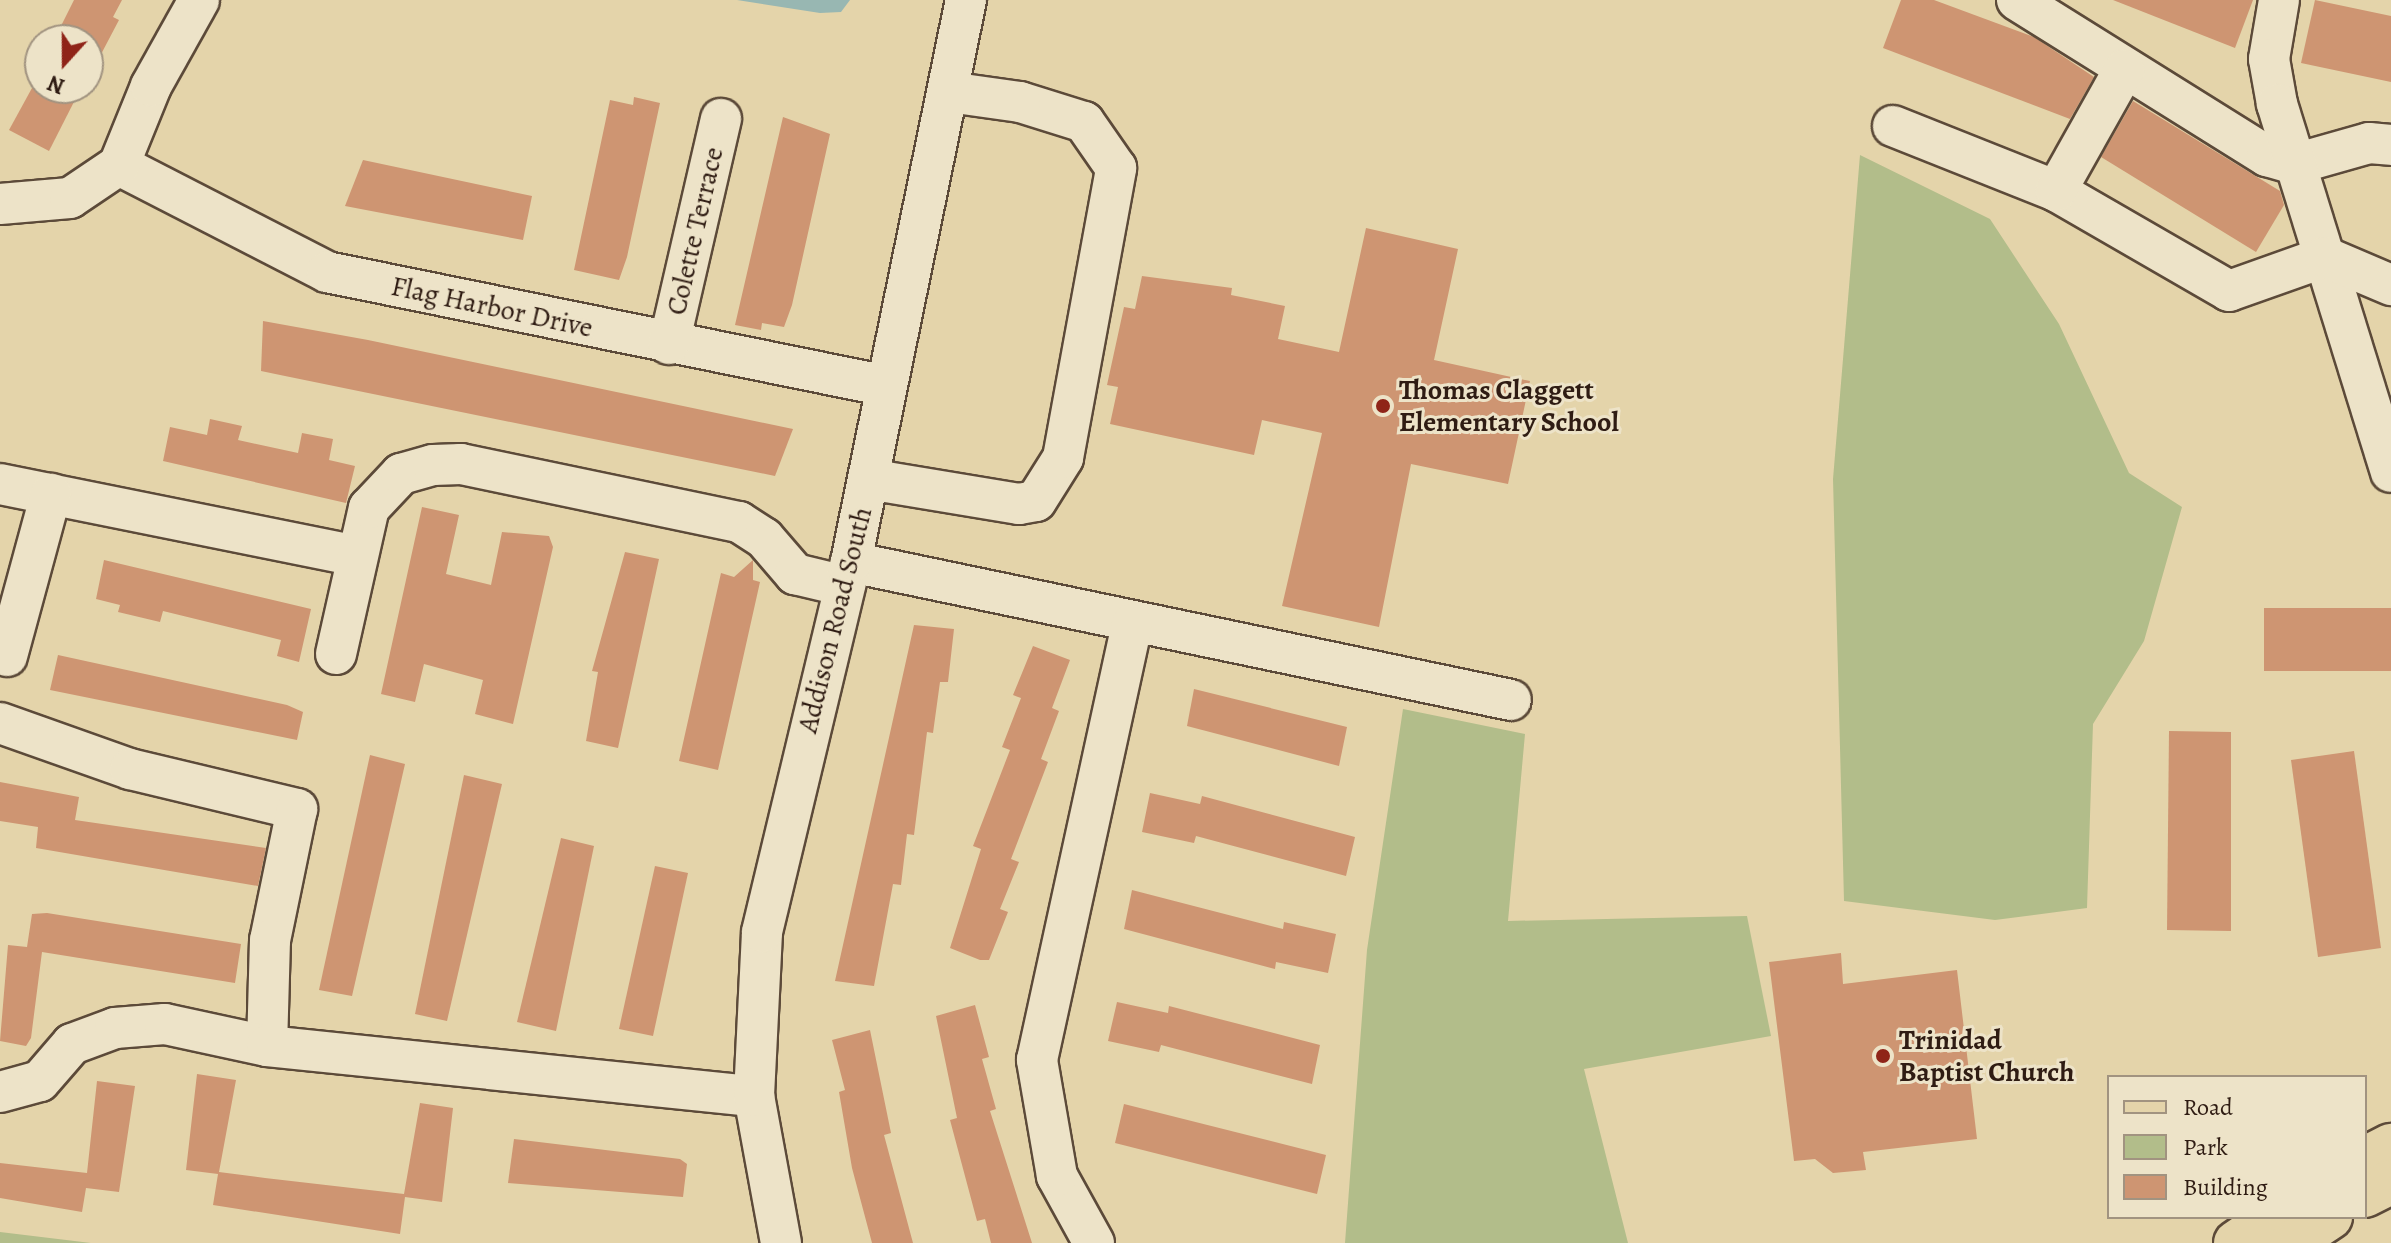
<!DOCTYPE html>
<html>
<head>
<meta charset="utf-8">
<style>
  body { margin:0 }
  #map { position:relative; width:2391px; height:1243px; overflow:hidden; background:#e4d4aa; font-family:Alegreya,serif }
  div>[style] { position:absolute }
  .green>* { inset:0; background:#b2bd8a }
  .water>* { inset:0; background:#98b7b2 }
  .building>* { inset:0; background:#ce9572 }
  .roads { filter:drop-shadow(2px 0 #5c4a39) drop-shadow(-2px 0 #5c4a39) drop-shadow(0 2px #5c4a39) drop-shadow(0 -2px #5c4a39) }
  .minor>* { height:40px; margin:-20px; padding:0 20px; transform-origin:20px; border-radius:20px; background:#ede3c8 }
  .major>* { height:44px; margin:-22px; padding:0 22px; transform-origin:22px; border-radius:22px; background:#e4d4aa }
  .dots>* { width:22px; height:22px; translate:-50% -50%; box-sizing:border-box; border:4px solid #ede3c8; border-radius:50% }
  span { translate:-50% -50%; white-space:nowrap; text-align:center; line-height:1.15; -webkit-text-stroke:6px #ede3c8; paint-order:stroke }
  .street-label { font-size:28px; color:#2f1c13 }
  .poi-label { font-size:28px; color:#2f1c13; font-weight:700 }
  .left { translate:0 -50%; text-align:left }
  .legend { position:absolute; left:2107px; top:1075px; width:260px; height:144px; box-sizing:border-box; background:#ede3c8; border:2px solid #a19380; margin:0; padding:10px 14px; list-style:none; font-size:24px; color:#2f1c13 }
  .legend li { display:flex; align-items:center; gap:16px; height:40px }
  .legend b { width:40px; border:2px solid #a19380 }
  .north { position:absolute; left:24px; top:24px; width:80px; height:80px; box-sizing:border-box; background:#ede3c8; border:2px solid #a19380; border-radius:50%; rotate:201deg; font-size:22px; font-weight:700; line-height:32px; text-align:center; color:#2f1c13 }
  .north::after { content:''; display:block; margin:auto; width:28px; height:36px; background:#8f2418; clip-path:polygon(50% 0,100% 100%,50% 72%,0 100%) }
</style>
</head>
<body>
<div id="map">
  <div class="green">
    <i style="clip-path:polygon(1860px 155px,1990px 219px,2059px 324px,2129px 473px,2182px 507px,2144px 641px,2093px 724px,2087px 908px,1995px 920px,1844px 901px,1833px 479px)"></i>
    <i style="clip-path:polygon(1403px 709px,1525px 734px,1508px 921px,1747px 916px,1771px 1036px,1584px 1069px,1628px 1243px,1345px 1243px,1367px 950px)"></i>
    <i style="clip-path:polygon(0 1232px,91px 1243px,0 1243px)"></i>
  </div>
  <div class="water">
    <i style="clip-path:polygon(737px 0,850px 0,841px 12px,820px 13px)"></i>
  </div>
  <div class="building">
    <i style="clip-path:polygon(74px 0,122px 0,113px 17px,119px 20px,88px 79px,88px 40px,54px 40px)"></i>
    <i style="clip-path:polygon(1901px 0,1934px 0,2034px 37px,2094px 77px,2070px 119px,1883px 48px)"></i>
    <i style="clip-path:polygon(2113px 0,2253px 0,2235px 48px)"></i>
    <i style="clip-path:polygon(2315px 0,2391px 16px,2391px 82px,2301px 63px)"></i>
    <i style="clip-path:polygon(32px 88px,81px 88px,49px 151px,9px 130px)"></i>
    <i style="clip-path:polygon(634px 97px,660px 103px,627px 257px,619px 280px,574px 270px,610px 100px,633px 105px)"></i>
    <i style="clip-path:polygon(2133px 101px,2280px 191px,2284px 205px,2256px 252px,2101px 157px)"></i>
    <i style="clip-path:polygon(783px 117px,830px 134px,792px 305px,784px 327px,762px 323px,761px 330px,735px 325px)"></i>
    <i style="clip-path:polygon(363px 160px,532px 196px,523px 240px,345px 206px)"></i>
    <i style="clip-path:polygon(1366px 228px,1458px 249px,1434px 360px,1530px 381px,1508px 484px,1411px 464px,1379px 627px,1282px 606px,1322px 433px,1262px 420px,1254px 455px,1110px 424px,1118px 387px,1107px 385px,1124px 307px,1135px 309px,1142px 276px,1232px 288px,1231px 295px,1285px 306px,1278px 339px,1339px 352px)"></i>
    <i style="clip-path:polygon(263px 321px,368px 340px,793px 429px,775px 476px,285px 376px,261px 371px)"></i>
    <i style="clip-path:polygon(210px 419px,242px 426px,238px 440px,298px 453px,302px 433px,333px 439px,329px 460px,355px 466px,346px 503px,163px 461px,170px 427px,207px 435px)"></i>
    <i style="clip-path:polygon(422px 507px,459px 515px,446px 574px,491px 585px,502px 532px,549px 536px,553px 547px,513px 724px,475px 714px,483px 680px,424px 664px,415px 702px,381px 694px)"></i>
    <i style="clip-path:polygon(625px 552px,659px 559px,618px 748px,586px 741px,598px 672px,592px 671px)"></i>
    <i style="clip-path:polygon(104px 560px,311px 609px,299px 662px,277px 656px,281px 640px,163px 611px,160px 622px,118px 612px,120px 605px,96px 599px)"></i>
    <i style="clip-path:polygon(753px 560px,753px 580px,760px 582px,718px 770px,679px 761px,721px 573px,734px 577px)"></i>
    <i style="clip-path:polygon(2264px 608px,2391px 608px,2391px 671px,2264px 671px)"></i>
    <i style="clip-path:polygon(914px 625px,954px 629px,948px 682px,940px 682px,933px 733px,927px 732px,914px 835px,907px 834px,901px 885px,893px 884px,874px 986px,835px 981px)"></i>
    <i style="clip-path:polygon(1033px 646px,1070px 660px,1052px 708px,1059px 711px,1041px 759px,1048px 762px,1011px 859px,1019px 862px,1000px 909px,1008px 912px,989px 960px,980px 960px,950px 948px,981px 849px,973px 846px,1010px 750px,1002px 747px,1021px 698px,1013px 695px)"></i>
    <i style="clip-path:polygon(58px 655px,287px 705px,303px 712px,297px 740px,50px 690px)"></i>
    <i style="clip-path:polygon(1194px 689px,1347px 727px,1339px 766px,1187px 726px)"></i>
    <i style="clip-path:polygon(2169px 731px,2231px 732px,2231px 931px,2167px 930px)"></i>
    <i style="clip-path:polygon(2354px 751px,2381px 948px,2318px 957px,2291px 760px)"></i>
    <i style="clip-path:polygon(370px 755px,405px 764px,352px 996px,319px 990px)"></i>
    <i style="clip-path:polygon(464px 775px,502px 784px,447px 1021px,415px 1014px)"></i>
    <i style="clip-path:polygon(0 782px,79px 797px,75px 820px,266px 848px,258px 886px,36px 848px,38px 827px,0 821px)"></i>
    <i style="clip-path:polygon(1150px 793px,1200px 804px,1202px 796px,1355px 837px,1346px 876px,1196px 836px,1194px 843px,1142px 832px)"></i>
    <i style="clip-path:polygon(561px 838px,594px 846px,556px 1031px,517px 1022px)"></i>
    <i style="clip-path:polygon(655px 866px,688px 873px,653px 1036px,619px 1029px)"></i>
    <i style="clip-path:polygon(1132px 890px,1283px 929px,1284px 922px,1336px 934px,1328px 973px,1276px 962px,1275px 969px,1124px 929px)"></i>
    <i style="clip-path:polygon(47px 913px,241px 944px,235px 983px,42px 952px,31px 1038px,26px 1046px,0 1041px,8px 945px,27px 947px,32px 914px)"></i>
    <i style="clip-path:polygon(1841px 953px,1843px 984px,1957px 970px,1977px 1139px,1863px 1152px,1866px 1170px,1833px 1173px,1815px 1159px,1794px 1161px,1769px 962px)"></i>
    <i style="clip-path:polygon(1117px 1002px,1168px 1013px,1169px 1006px,1320px 1045px,1312px 1084px,1161px 1045px,1159px 1052px,1108px 1041px)"></i>
    <i style="clip-path:polygon(975px 1005px,989px 1057px,982px 1059px,996px 1109px,990px 1111px,1032px 1243px,991px 1243px,985px 1219px,977px 1221px,950px 1120px,957px 1118px,936px 1016px)"></i>
    <i style="clip-path:polygon(870px 1030px,891px 1133px,884px 1135px,913px 1243px,872px 1243px,852px 1168px,839px 1092px,845px 1090px,832px 1040px)"></i>
    <i style="clip-path:polygon(197px 1074px,236px 1080px,219px 1172px,265px 1178px,404px 1194px,420px 1103px,453px 1108px,442px 1202px,405px 1197px,400px 1234px,213px 1205px,218px 1174px,186px 1170px)"></i>
    <i style="clip-path:polygon(97px 1081px,135px 1086px,119px 1192px,86px 1188px,82px 1212px,0 1198px,0 1163px,87px 1173px)"></i>
    <i style="clip-path:polygon(1124px 1104px,1326px 1155px,1317px 1194px,1115px 1143px)"></i>
    <i style="clip-path:polygon(514px 1139px,680px 1159px,687px 1164px,683px 1197px,508px 1183px)"></i>
  </div>
  <div class="roads">
    <div class="minor">
      <i style="left:2017px;top:0;width:295px;rotate:32deg"></i>
      <i style="left:2267px;top:156px;width:29px;rotate:16deg"></i>
      <i style="left:2295px;top:164px;width:77px;rotate:-15.8deg"></i>
      <i style="left:2369px;top:143px;width:22px;rotate:5deg"></i>
      <i style="left:2279px;top:0;width:60px;rotate:99.6deg"></i>
      <i style="left:2269px;top:59px;width:46px;rotate:79.9deg"></i>
      <i style="left:2277px;top:104px;width:385px;rotate:72.8deg"></i>
      <i style="left:1893px;top:126px;width:175px;rotate:21.7deg"></i>
      <i style="left:2056px;top:191px;width:200px;rotate:30deg"></i>
      <i style="left:2229px;top:291px;width:102px;rotate:-19.5deg"></i>
      <i style="left:2325px;top:257px;width:72px;rotate:23deg"></i>
      <i style="left:119px;top:165px;width:234px;rotate:27.2deg"></i>
      <i style="left:327px;top:272px;width:571px;rotate:11.51deg"></i>
      <i style="left:2056px;top:191px;width:139px;rotate:-60.7deg"></i>
      <i style="left:0;top:204px;width:70px;rotate:-4.9deg"></i>
      <i style="left:70px;top:198px;width:59px;rotate:-34deg"></i>
      <i style="left:119px;top:165px;width:85px;rotate:-67.9deg"></i>
      <i style="left:151px;top:86px;width:98px;rotate:-60.8deg"></i>
      <i style="left:669px;top:344px;width:231px;rotate:-77deg"></i>
      <i style="left:868px;top:479px;width:153px;rotate:9.4deg"></i>
      <i style="left:1019px;top:504px;width:17px;rotate:-10deg"></i>
      <i style="left:1036px;top:501px;width:51px;rotate:-57.9deg"></i>
      <i style="left:1063px;top:458px;width:295px;rotate:-79.6deg"></i>
      <i style="left:1116px;top:168px;width:56px;rotate:-124.8deg"></i>
      <i style="left:1084px;top:122px;width:67px;rotate:-162.6deg"></i>
      <i style="left:1020px;top:102px;width:72px;rotate:-172deg"></i>
      <i style="left:0;top:484px;width:364px;rotate:11.4deg"></i>
      <i style="left:851px;top:562px;width:674px;rotate:11.81deg"></i>
      <i style="left:336px;top:654px;width:150px;rotate:-77.3deg"></i>
      <i style="left:369px;top:508px;width:47px;rotate:-46.7deg"></i>
      <i style="left:401px;top:474px;width:33px;rotate:-16deg"></i>
      <i style="left:433px;top:465px;width:28px;rotate:-2deg"></i>
      <i style="left:461px;top:464px;width:284px;rotate:11.8deg"></i>
      <i style="left:739px;top:522px;width:30px;rotate:33deg"></i>
      <i style="left:764px;top:538px;width:48px;rotate:49.3deg"></i>
      <i style="left:795px;top:574px;width:51px;rotate:13.5deg"></i>
      <i style="left:7px;top:656px;width:168px;rotate:-74.8deg"></i>
      <i style="left:0;top:723px;width:138px;rotate:19.5deg"></i>
      <i style="left:130px;top:769px;width:172px;rotate:13.5deg"></i>
      <i style="left:297px;top:809px;width:134px;rotate:101.6deg"></i>
      <i style="left:270px;top:940px;width:106px;rotate:91.6deg"></i>
      <i style="left:0;top:1092px;width:41px;rotate:-15.4deg"></i>
      <i style="left:40px;top:1081px;width:49px;rotate:-49.1deg"></i>
      <i style="left:72px;top:1044px;width:46px;rotate:-20.4deg"></i>
      <i style="left:115px;top:1028px;width:50px;rotate:-4.6deg"></i>
      <i style="left:165px;top:1024px;width:104px;rotate:12.2deg"></i>
      <i style="left:267px;top:1046px;width:490px;rotate:5.9deg"></i>
      <i style="left:781px;top:1243px;width:149px;rotate:-100.4deg"></i>
      <i style="left:754px;top:1096px;width:164px;rotate:-87.2deg"></i>
      <i style="left:762px;top:932px;width:381px;rotate:-76.5deg"></i>
      <i style="left:851px;top:562px;width:574px;rotate:-78.44deg"></i>
      <i style="left:1094px;top:1243px;width:77px;rotate:-118.9deg"></i>
      <i style="left:1057px;top:1176px;width:118px;rotate:-99.8deg"></i>
      <i style="left:1037px;top:1060px;width:446px;rotate:-77.7deg"></i>
    </div>
    <div class="major">
      <i style="left:2365px;top:1159px;width:29px;rotate:-27deg"></i>
      <i style="left:2365px;top:1195px;width:29px;rotate:-27deg"></i>
      <i style="left:2236px;top:1243px;width:46px;rotate:-34.4deg"></i>
      <i style="left:2291px;top:1243px;width:47px;rotate:-33.7deg"></i>
    </div>
  </div>
  <div class="dots">
    <i style="left:1383px;top:406px;background:#8f2418"></i>
    <i style="left:1883px;top:1056px;background:#8f2418"></i>
  </div>
  <div class="street-label">
    <span style="left:695px;top:231px;rotate:-77deg">Colette Terrace</span>
    <span style="left:492px;top:307px;rotate:12deg">Flag Harbor Drive</span>
    <span style="left:835px;top:620px;rotate:-76deg">Addison Road South</span>
  </div>
  <div class="poi-label">
    <span class="left" style="left:1399px;top:406px">Thomas Claggett<br>Elementary School</span>
    <span class="left" style="left:1899px;top:1056px">Trinidad<br>Baptist Church</span>
  </div>
  <ul class="legend">
  <li><b style="height:10px;background:#e4d4aa"></b>Road</li>
  <li><b style="height:22px;background:#b2bd8a"></b>Park</li>
  <li><b style="height:22px;background:#ce9572"></b>Building</li>
  </ul>
  <div class="north">N</div>
</div>
</body>
</html>
